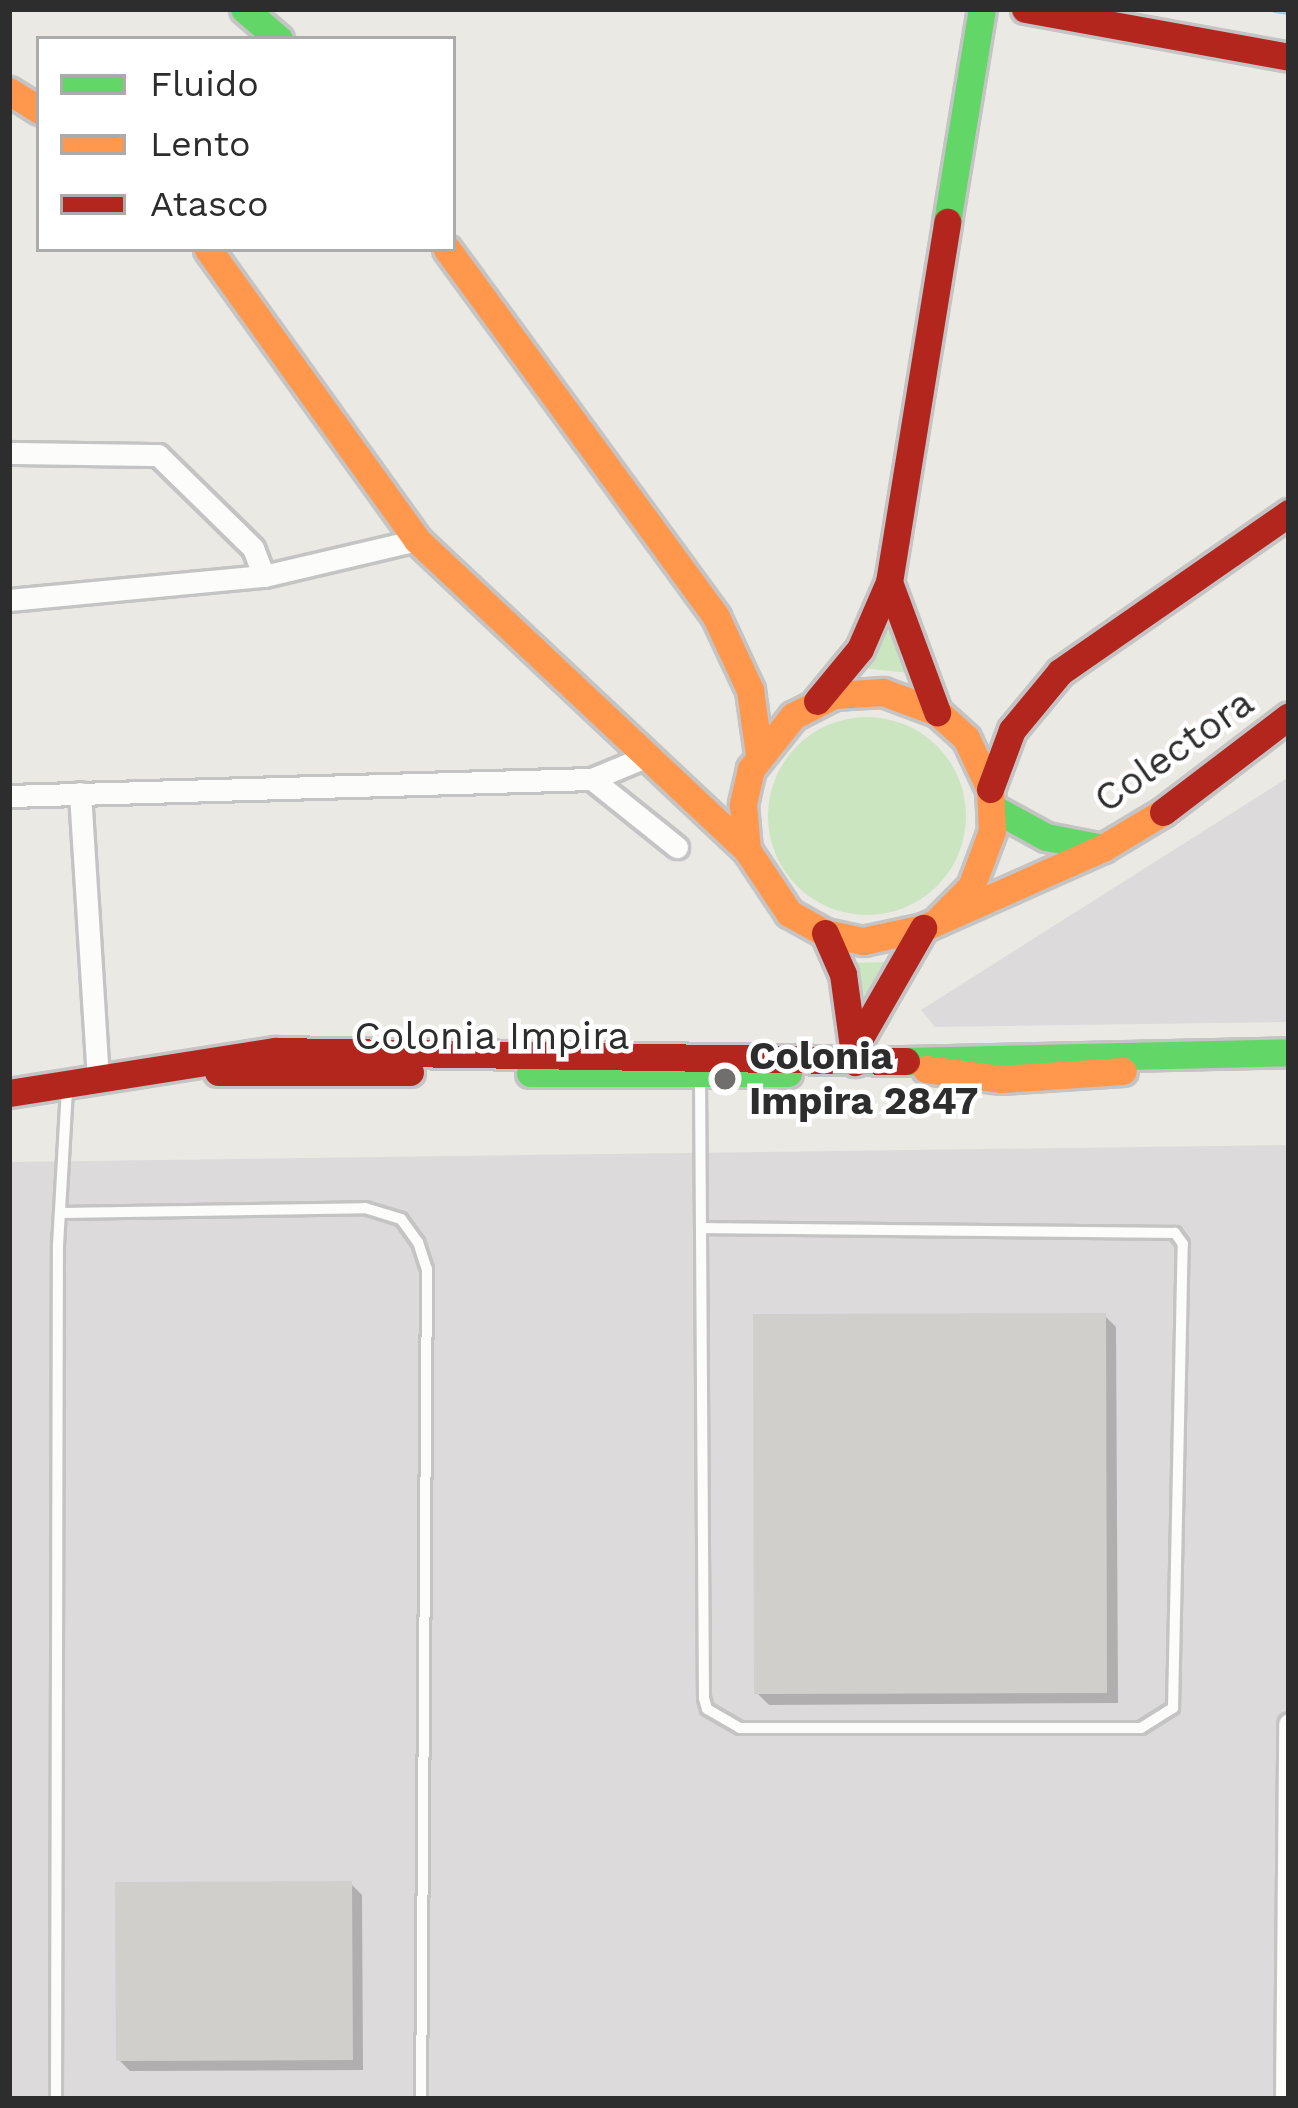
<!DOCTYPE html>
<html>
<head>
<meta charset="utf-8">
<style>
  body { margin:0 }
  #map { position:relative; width:1298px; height:2108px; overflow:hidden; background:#ebe9e4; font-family:"Work Sans",sans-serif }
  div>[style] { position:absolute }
  .industrial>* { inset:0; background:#dcdadb }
  .green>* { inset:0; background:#cae5bf }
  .round { border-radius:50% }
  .shadow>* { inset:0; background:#0003 }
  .stream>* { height:8px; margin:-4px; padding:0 4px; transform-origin:4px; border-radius:4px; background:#9ccce8 }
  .building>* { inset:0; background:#d0cfcb }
  .roads { filter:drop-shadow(3px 0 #c5c4c4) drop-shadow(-3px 0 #c5c4c4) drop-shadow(0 3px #c5c4c4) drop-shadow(0 -3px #c5c4c4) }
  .lane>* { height:10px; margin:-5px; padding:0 5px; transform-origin:5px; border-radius:5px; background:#fcfcfb }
  .street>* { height:21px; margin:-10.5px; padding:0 10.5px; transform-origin:10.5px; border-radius:10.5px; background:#fcfcfb }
  .fast>* { height:27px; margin:-13.5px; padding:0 13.5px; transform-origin:13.5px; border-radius:13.5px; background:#63d668 }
  .slow>* { height:27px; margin:-13.5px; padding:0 13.5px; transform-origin:13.5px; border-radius:13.5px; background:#ff974d }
  .jam>* { height:27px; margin:-13.5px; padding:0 13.5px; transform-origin:13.5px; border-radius:13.5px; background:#b3261e }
  .dots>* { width:33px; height:33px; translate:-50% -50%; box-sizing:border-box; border:6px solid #fff; border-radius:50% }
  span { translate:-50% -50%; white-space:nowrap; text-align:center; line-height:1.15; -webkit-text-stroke:9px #fff; paint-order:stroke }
  .street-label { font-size:39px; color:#2d2d2d }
  .poi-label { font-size:39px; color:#2d2d2d; font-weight:700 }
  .left { translate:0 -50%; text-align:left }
  .frame { position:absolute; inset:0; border:12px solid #2d2d2d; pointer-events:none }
  .legend { position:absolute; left:36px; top:36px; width:420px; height:216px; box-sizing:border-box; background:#fff; border:3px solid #ababab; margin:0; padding:15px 21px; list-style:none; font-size:36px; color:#2d2d2d }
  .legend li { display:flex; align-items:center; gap:24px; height:60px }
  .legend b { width:60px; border:3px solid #ababab }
</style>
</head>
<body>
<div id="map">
  <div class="industrial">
    <i style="clip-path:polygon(1289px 777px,1289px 1022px,935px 1027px,921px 1010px)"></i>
    <i style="clip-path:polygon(1289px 1145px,1289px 2099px,9px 2099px,9px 1162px)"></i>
  </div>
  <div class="green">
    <i style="clip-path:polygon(886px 619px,909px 673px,862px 668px)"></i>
    <i class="round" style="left:768px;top:717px;width:198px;height:198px"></i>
    <i style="clip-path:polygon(884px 962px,860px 1004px,854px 963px)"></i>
  </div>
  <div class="shadow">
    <i style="clip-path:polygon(1105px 1316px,1116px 1327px,1118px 1703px,769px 1705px,757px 1693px)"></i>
    <i style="clip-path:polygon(351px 1884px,362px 1895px,363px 2070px,130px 2071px,119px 2060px)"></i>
  </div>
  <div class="stream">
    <i style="left:1275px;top:9px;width:14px;rotate:8deg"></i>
  </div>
  <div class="building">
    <i style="clip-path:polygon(1106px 1313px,1107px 1693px,754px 1694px,753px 1314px)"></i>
    <i style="clip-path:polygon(352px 1881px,353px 2060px,116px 2061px,115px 1882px)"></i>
  </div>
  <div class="roads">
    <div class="lane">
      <i style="left:700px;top:1078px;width:620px;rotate:89.63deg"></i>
      <i style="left:704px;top:1698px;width:11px;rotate:75deg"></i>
      <i style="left:707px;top:1709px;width:38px;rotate:30deg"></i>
      <i style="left:740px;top:1728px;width:401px"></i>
      <i style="left:1141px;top:1728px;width:38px;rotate:-32deg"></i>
      <i style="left:1173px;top:1708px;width:464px;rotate:-88.8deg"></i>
      <i style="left:1183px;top:1244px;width:14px;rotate:-126deg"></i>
      <i style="left:1175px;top:1233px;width:474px;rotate:-179.4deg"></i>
      <i style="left:61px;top:1213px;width:304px;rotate:-0.9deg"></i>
      <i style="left:365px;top:1208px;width:38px;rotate:17deg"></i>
      <i style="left:401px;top:1219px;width:29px;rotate:54deg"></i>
      <i style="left:418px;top:1242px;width:28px;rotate:72deg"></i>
      <i style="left:427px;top:1269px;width:830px;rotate:90.41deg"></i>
      <i style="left:56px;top:2099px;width:854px;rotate:-89.87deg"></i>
      <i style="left:58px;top:1245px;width:156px;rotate:-86.7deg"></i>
    </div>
    <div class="street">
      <i style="left:9px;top:453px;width:149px;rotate:0.8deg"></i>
      <i style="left:158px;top:455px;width:133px;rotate:44.4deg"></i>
      <i style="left:253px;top:548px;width:30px;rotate:69deg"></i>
      <i style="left:9px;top:600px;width:256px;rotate:-5.4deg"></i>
      <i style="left:264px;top:576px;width:157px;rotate:-13.2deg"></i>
      <i style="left:592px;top:779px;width:109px;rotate:38.7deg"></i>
      <i style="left:80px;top:793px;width:284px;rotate:86.4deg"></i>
      <i style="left:9px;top:796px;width:583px;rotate:-1.67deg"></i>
      <i style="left:592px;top:779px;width:57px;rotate:-22.5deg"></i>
      <i style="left:1286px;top:2099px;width:375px;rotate:-89.5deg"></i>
    </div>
    <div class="fast">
      <i style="left:244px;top:9px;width:46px;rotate:40.6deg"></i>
      <i style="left:947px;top:222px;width:216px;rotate:-80.7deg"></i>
      <i style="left:993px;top:808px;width:60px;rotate:28.7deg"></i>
      <i style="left:1046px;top:837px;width:58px;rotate:10.9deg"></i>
      <i style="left:906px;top:1061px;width:383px;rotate:-1.3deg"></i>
      <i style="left:530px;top:1073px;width:258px"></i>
    </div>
    <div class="slow">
      <i style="left:9px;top:91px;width:36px;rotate:32deg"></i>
      <i style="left:208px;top:249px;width:358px;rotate:54.3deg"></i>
      <i style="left:417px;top:540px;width:453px;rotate:43.2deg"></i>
      <i style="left:447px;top:249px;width:456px;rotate:53.8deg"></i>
      <i style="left:716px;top:617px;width:81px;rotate:65deg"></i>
      <i style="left:750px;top:690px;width:65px;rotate:82deg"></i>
      <i style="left:940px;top:918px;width:44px;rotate:-45deg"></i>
      <i style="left:971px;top:887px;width:60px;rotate:-69.4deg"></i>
      <i style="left:992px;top:831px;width:42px;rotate:-92.7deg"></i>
      <i style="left:990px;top:789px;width:56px;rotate:-115.2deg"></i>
      <i style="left:966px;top:738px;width:39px;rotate:-138deg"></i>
      <i style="left:937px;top:712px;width:58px;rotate:-159.7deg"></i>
      <i style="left:883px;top:692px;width:49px;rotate:176.5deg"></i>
      <i style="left:834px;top:695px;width:46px;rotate:152.9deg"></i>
      <i style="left:793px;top:716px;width:68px;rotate:128.4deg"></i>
      <i style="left:751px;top:769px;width:37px;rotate:103deg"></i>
      <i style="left:743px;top:805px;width:45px;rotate:84.9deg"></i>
      <i style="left:747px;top:850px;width:76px;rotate:56.3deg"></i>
      <i style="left:789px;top:913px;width:41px;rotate:29.1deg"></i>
      <i style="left:825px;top:933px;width:39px;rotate:12deg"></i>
      <i style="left:863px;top:941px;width:61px;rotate:-12.2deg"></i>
      <i style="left:923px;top:928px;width:197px;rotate:-24deg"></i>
      <i style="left:1103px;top:848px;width:70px;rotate:-31deg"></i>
      <i style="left:926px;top:1069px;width:76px;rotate:7.6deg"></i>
      <i style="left:1001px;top:1079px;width:122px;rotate:-3.8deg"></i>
    </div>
    <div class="jam">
      <i style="left:1025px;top:9px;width:268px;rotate:10.3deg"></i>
      <i style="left:889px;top:582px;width:139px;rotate:69.7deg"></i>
      <i style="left:817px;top:701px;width:67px;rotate:-50.4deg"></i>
      <i style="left:860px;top:649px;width:73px;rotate:-66.6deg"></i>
      <i style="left:889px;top:582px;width:365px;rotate:-80.8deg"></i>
      <i style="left:990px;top:789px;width:63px;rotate:-69.6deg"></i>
      <i style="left:1012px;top:730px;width:75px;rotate:-50.4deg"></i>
      <i style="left:1060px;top:672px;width:279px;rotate:-34.8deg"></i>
      <i style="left:1163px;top:812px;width:158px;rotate:-37.3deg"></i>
      <i style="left:825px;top:933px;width:45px;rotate:66.3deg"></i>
      <i style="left:843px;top:974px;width:89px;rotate:82.2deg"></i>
      <i style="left:857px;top:1043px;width:133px;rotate:-60.1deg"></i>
      <i style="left:218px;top:1072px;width:192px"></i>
      <i style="left:9px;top:1093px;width:269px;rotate:-9deg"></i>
      <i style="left:275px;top:1051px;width:631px;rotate:0.91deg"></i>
    </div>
  </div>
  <div class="dots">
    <i style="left:725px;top:1079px;background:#706f6d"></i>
  </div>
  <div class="street-label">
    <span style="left:1174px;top:751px;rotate:-35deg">Colectora</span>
    <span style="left:492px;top:1036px">Colonia Impira</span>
  </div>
  <div class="poi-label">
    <span class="left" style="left:749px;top:1079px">Colonia<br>Impira 2847</span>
  </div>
  <div class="frame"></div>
  <ul class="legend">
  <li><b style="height:15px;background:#63d668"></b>Fluido</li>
  <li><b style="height:15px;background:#ff974d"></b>Lento</li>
  <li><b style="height:15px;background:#b3261e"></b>Atasco</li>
  </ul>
</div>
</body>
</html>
